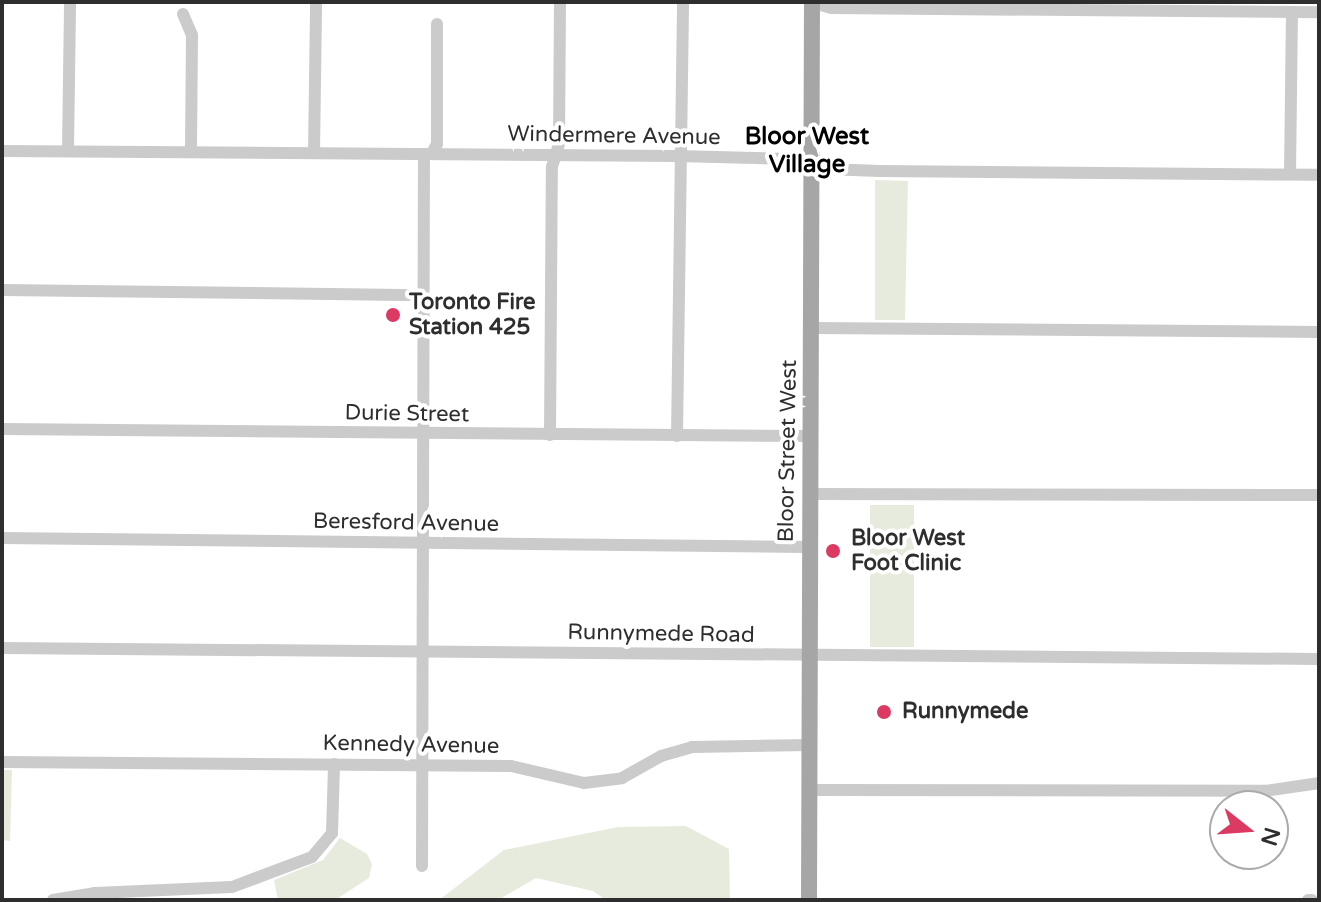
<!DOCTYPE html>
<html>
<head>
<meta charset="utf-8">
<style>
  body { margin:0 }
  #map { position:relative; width:1321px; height:902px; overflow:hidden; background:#fff; font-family:"Varela Round",sans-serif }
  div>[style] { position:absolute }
  .green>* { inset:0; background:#e7ebdd }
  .minor>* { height:12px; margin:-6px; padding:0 6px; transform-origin:6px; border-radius:6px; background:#cbcbcb }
  .major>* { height:16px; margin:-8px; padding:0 8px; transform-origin:8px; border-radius:8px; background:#a6a6a6 }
  .dots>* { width:22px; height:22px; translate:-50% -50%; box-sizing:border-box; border:4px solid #fff; border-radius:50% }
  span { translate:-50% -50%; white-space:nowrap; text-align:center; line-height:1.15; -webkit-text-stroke:8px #fff; paint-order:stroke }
  .street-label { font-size:22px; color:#2e2e2e }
  .poi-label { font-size:22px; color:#2e2e2e; font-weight:700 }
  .left { translate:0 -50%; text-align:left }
  .neighbourhood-label { font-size:24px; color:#000; font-weight:700 }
  .frame { position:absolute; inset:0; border:4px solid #2e2e2e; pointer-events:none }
  .north { position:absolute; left:1209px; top:790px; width:80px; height:80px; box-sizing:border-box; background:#fff; border:2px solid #ababab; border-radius:50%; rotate:107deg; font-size:22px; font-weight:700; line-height:32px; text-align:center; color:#2e2e2e }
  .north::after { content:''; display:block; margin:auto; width:28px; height:36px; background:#dc3963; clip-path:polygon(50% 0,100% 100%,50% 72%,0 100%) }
</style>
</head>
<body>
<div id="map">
  <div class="green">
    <i style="clip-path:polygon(875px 180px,908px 181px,905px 320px,875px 320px)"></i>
    <i style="clip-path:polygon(870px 505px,914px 505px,914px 647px,870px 647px)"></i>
    <i style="clip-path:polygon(2px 770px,12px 770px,10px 841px,2px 840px)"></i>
    <i style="clip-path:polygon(686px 826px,729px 849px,730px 900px,606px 900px,593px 891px,536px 878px,498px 900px,439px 900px,504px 850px,618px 827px)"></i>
    <i style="clip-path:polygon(340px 838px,367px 854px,372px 864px,369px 878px,335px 900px,278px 900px,274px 880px,323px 860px)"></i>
  </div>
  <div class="minor">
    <i style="left:810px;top:2px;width:22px;rotate:16deg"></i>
    <i style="left:831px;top:8px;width:488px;rotate:0.5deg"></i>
    <i style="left:183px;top:14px;width:23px;rotate:67deg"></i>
    <i style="left:192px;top:35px;width:117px;rotate:90.5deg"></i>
    <i style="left:68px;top:150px;width:148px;rotate:-89.2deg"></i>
    <i style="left:2px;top:151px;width:675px;rotate:0.42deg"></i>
    <i style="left:677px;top:156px;width:116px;rotate:1.5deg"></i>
    <i style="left:793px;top:159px;width:34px;rotate:17deg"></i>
    <i style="left:825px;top:169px;width:55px;rotate:2.1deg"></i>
    <i style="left:880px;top:171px;width:439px;rotate:0.5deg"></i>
    <i style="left:314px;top:153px;width:150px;rotate:-89.2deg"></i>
    <i style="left:432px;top:153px;width:10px;rotate:-61deg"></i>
    <i style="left:437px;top:144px;width:120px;rotate:-90deg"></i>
    <i style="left:1290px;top:174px;width:162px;rotate:-89.3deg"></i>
    <i style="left:2px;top:290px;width:421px;rotate:0.7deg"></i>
    <i style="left:812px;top:328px;width:507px;rotate:0.45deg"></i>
    <i style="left:2px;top:429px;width:809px;rotate:0.5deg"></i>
    <i style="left:550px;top:435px;width:268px;rotate:-89.6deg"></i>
    <i style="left:552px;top:167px;width:24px;rotate:-73deg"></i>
    <i style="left:559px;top:144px;width:142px;rotate:-89.6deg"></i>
    <i style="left:677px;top:436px;width:434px;rotate:-89.2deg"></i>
    <i style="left:811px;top:494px;width:508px;rotate:0.11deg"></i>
    <i style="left:2px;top:538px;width:807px;rotate:0.64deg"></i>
    <i style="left:2px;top:648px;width:1317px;rotate:0.48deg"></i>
    <i style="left:2px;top:762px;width:509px;rotate:0.45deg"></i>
    <i style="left:511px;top:766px;width:75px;rotate:13.1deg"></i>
    <i style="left:584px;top:783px;width:38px;rotate:-7deg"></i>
    <i style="left:622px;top:778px;width:45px;rotate:-29.4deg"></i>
    <i style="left:661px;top:756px;width:32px;rotate:-16deg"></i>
    <i style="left:692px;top:747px;width:118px;rotate:-1deg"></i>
    <i style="left:810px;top:790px;width:455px;rotate:0.1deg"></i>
    <i style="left:1265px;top:791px;width:55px;rotate:-8.4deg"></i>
    <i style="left:422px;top:866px;width:712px;rotate:-89.84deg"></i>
    <i style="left:53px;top:900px;width:43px;rotate:-9.5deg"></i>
    <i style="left:95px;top:893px;width:137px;rotate:-2.5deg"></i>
    <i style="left:232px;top:887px;width:85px;rotate:-20.6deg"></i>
    <i style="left:312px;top:857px;width:31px;rotate:-50deg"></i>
    <i style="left:332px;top:833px;width:69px;rotate:-88.3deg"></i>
    <i style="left:1308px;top:900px;width:4px"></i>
  </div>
  <div class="major">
    <i style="left:809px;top:900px;width:898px;rotate:-89.81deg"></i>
  </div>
  <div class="dots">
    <i style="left:393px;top:315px;background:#dc3963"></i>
    <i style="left:833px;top:551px;background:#dc3963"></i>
    <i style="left:884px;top:712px;background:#dc3963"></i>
  </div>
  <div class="street-label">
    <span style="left:614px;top:136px;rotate:1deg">Windermere Avenue</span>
    <span style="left:407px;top:414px;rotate:1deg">Durie Street</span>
    <span style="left:788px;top:451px;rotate:-89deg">Bloor Street West</span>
    <span style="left:406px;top:523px;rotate:1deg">Beresford Avenue</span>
    <span style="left:661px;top:634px;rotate:1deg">Runnymede Road</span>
    <span style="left:411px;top:745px;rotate:1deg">Kennedy Avenue</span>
  </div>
  <div class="poi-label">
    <span class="left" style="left:409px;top:315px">Toronto Fire<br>Station 425</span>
    <span class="left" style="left:851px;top:551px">Bloor West<br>Foot Clinic</span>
    <span class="left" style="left:902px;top:712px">Runnymede</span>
  </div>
  <div class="neighbourhood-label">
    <span style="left:807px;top:151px">Bloor West<br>Village</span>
  </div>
  <div class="frame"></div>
  <div class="north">N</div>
</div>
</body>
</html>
